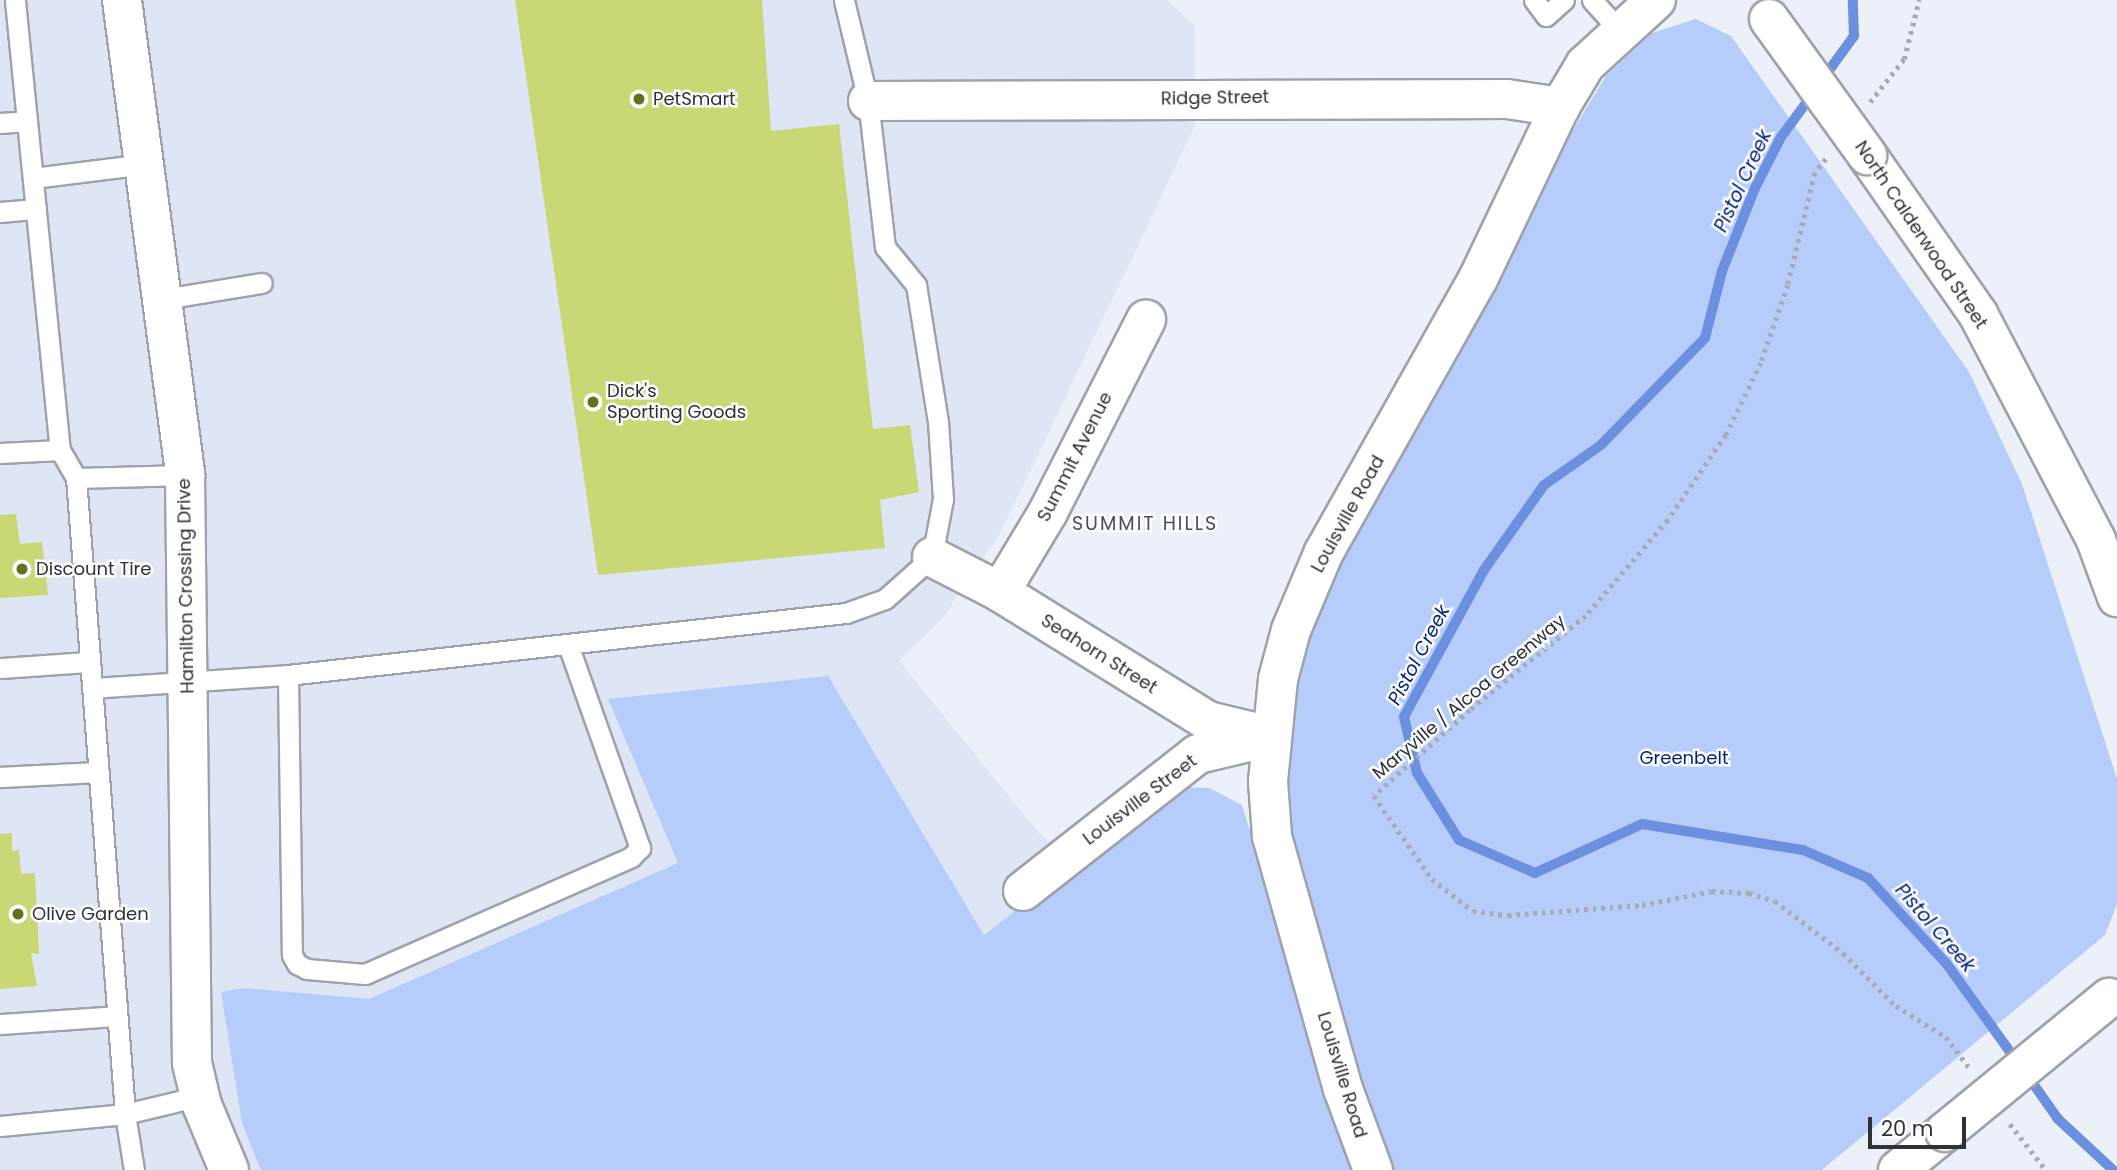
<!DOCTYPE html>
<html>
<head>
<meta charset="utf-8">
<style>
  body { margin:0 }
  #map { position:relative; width:2117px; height:1170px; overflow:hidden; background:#ecf0f8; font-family:Poppins,sans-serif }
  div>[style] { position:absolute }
  .built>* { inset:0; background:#dee5f4 }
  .green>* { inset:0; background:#b6ccfa }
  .stream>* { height:10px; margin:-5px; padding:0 5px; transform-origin:5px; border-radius:5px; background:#6c90df }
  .building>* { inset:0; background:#c9d875 }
  .path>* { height:4.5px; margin-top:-2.25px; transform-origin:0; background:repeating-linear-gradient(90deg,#a7abb1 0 3.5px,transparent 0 8.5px) }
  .roads { filter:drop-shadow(2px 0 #9fa2aa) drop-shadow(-2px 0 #9fa2aa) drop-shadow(0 2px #9fa2aa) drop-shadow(0 -2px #9fa2aa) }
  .lane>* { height:19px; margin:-9.5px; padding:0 9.5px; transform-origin:9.5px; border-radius:9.5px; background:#fff }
  .street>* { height:38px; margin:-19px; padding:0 19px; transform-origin:19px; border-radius:19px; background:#fff }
  .secondary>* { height:38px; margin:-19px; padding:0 19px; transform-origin:19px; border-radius:19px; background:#fff }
  .bridges { filter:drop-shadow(2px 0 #9fa2aa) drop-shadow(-2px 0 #9fa2aa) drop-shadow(0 2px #9fa2aa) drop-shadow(0 -2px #9fa2aa) }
  .secondary-bridge>* { height:38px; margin:-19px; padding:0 19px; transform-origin:19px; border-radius:19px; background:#fff }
  .dots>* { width:19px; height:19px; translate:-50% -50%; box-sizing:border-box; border:4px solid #fcfdfe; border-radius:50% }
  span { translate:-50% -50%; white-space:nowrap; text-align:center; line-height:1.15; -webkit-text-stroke:5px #fcfdfe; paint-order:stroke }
  .street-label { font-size:18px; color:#2f3134 }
  .poi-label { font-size:18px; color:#2f3134 }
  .left { translate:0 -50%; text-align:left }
  .park-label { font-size:18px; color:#051e78 }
  .water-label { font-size:19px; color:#07227c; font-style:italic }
  .neighbourhood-label { font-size:19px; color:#4b4e55; letter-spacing:2px }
  .scale { position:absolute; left:1868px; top:1117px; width:98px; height:32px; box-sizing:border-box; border:4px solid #2f3134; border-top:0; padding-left:9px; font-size:21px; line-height:24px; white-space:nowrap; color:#2f3134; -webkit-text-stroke:5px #fcfdfe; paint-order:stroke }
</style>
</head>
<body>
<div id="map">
  <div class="built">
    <i style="clip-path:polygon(0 0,1167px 0,1195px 26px,1195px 126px,999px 536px,941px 620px,899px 661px,1039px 833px,1080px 866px,1209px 788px,1242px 805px,1338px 1170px,0 1170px)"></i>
  </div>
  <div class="green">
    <i style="clip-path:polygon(1696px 19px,1731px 36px,1969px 372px,2022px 484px,2117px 779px,2117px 904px,2105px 935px,1822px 1170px,1382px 1170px,1271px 817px,1309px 586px,1447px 336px,1606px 76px,1652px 33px)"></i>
    <i style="clip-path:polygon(828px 676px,984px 935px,1174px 787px,1209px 788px,1242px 805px,1355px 1170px,261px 1170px,242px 1123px,221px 992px,244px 988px,369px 999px,678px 863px,608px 699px)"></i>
  </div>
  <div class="stream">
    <i style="left:1822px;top:80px;width:54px;rotate:-54deg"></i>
    <i style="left:1854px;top:36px;width:36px;rotate:-92deg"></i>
    <i style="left:1812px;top:95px;width:52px;rotate:126.4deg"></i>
    <i style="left:1781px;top:137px;width:57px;rotate:117deg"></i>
    <i style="left:1755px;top:188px;width:89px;rotate:111.7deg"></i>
    <i style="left:1722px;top:271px;width:69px;rotate:104.2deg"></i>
    <i style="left:1705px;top:338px;width:149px;rotate:134.2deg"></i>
    <i style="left:1601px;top:445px;width:70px;rotate:144.9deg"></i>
    <i style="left:1544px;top:485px;width:104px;rotate:125.2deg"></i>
    <i style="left:1484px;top:570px;width:167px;rotate:118.6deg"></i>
    <i style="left:1404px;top:717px;width:57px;rotate:76.9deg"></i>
    <i style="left:1417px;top:773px;width:79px;rotate:57.9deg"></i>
    <i style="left:1459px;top:840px;width:83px;rotate:23.5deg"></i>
    <i style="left:1535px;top:873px;width:118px;rotate:-24.6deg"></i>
    <i style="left:1642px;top:824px;width:163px;rotate:9.2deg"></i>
    <i style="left:1803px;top:850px;width:71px;rotate:23.3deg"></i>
    <i style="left:1868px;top:878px;width:115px;rotate:47.5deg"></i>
    <i style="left:1946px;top:963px;width:123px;rotate:54.2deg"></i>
    <i style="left:2027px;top:1075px;width:54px;rotate:54.8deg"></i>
    <i style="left:2058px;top:1119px;width:75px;rotate:42.8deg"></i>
  </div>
  <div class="building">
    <i style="clip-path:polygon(515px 0,762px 0,771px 131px,839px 124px,873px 429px,910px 425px,919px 492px,880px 500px,885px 548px,598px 575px)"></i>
    <i style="clip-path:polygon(16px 514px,20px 544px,42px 542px,48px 595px,0 598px,0 515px)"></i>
    <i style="clip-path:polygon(12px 833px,12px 851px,19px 850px,21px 874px,35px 873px,39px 954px,31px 953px,37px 986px,0 989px,0 834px)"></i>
  </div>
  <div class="path">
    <i style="left:1870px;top:102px;width:55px;rotate:-51.7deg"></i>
    <i style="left:1904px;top:59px;width:61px;rotate:-75.7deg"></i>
    <i style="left:1826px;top:159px;width:18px;rotate:128deg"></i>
    <i style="left:1815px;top:173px;width:115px;rotate:103.6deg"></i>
    <i style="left:1788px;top:285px;width:83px;rotate:109.1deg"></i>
    <i style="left:1761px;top:363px;width:80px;rotate:115.9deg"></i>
    <i style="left:1726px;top:435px;width:103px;rotate:124.3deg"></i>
    <i style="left:1668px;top:520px;width:126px;rotate:130.5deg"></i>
    <i style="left:1586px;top:616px;width:149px;rotate:141deg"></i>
    <i style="left:1470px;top:710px;width:129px;rotate:138.1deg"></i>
    <i style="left:1374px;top:796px;width:101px;rotate:55.1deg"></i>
    <i style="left:1432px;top:879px;width:52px;rotate:38deg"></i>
    <i style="left:1473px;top:911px;width:35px;rotate:7deg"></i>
    <i style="left:1508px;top:915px;width:134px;rotate:-4.3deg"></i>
    <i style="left:1642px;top:905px;width:71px;rotate:-11.3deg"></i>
    <i style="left:1712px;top:891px;width:37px;rotate:3deg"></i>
    <i style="left:1749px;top:893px;width:27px;rotate:17deg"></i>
    <i style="left:1775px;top:901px;width:86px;rotate:37.4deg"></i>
    <i style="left:1843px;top:953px;width:75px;rotate:45deg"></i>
    <i style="left:1896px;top:1006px;width:59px;rotate:31.8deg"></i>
    <i style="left:1946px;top:1037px;width:40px;rotate:53deg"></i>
    <i style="left:2010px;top:1124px;width:58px;rotate:52deg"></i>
  </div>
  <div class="roads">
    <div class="lane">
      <i style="left:1534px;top:0;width:20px;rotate:53deg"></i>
      <i style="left:1546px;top:16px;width:24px;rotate:-42deg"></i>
      <i style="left:1592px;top:0;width:43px;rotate:47.8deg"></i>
      <i style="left:27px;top:121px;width:331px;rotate:84.3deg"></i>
      <i style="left:60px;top:450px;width:32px;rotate:60deg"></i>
      <i style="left:76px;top:478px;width:109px;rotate:-1.6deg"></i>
      <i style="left:0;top:123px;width:27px;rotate:-4deg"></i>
      <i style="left:27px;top:121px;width:122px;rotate:-95.7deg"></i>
      <i style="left:33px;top:178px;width:113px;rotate:-7.1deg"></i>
      <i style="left:0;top:212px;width:36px;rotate:-5deg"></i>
      <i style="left:163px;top:299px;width:100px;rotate:-9.2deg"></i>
      <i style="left:0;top:453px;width:60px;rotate:-2.9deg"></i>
      <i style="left:76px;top:478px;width:638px;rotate:85.59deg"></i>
      <i style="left:125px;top:1114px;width:77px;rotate:-13.5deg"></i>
      <i style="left:0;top:668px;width:89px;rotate:-3.9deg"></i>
      <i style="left:288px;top:675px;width:280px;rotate:89.2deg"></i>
      <i style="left:292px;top:955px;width:10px;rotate:61deg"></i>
      <i style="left:297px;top:964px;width:11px;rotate:27deg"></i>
      <i style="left:307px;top:969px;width:58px;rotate:4.9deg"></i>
      <i style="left:365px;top:974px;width:291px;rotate:-23.7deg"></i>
      <i style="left:631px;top:857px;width:13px;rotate:-45deg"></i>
      <i style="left:640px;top:848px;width:213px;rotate:-109.5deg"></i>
      <i style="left:92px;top:688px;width:196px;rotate:-3.8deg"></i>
      <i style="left:288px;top:675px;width:561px;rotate:-6.34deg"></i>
      <i style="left:846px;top:613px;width:41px;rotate:-19.7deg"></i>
      <i style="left:885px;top:599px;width:63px;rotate:-41.8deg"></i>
      <i style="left:932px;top:557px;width:59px;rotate:-79.3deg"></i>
      <i style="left:943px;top:499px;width:77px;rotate:-93.7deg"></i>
      <i style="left:938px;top:422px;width:139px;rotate:-99.1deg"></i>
      <i style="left:916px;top:285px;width:49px;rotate:-129.2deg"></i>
      <i style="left:885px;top:247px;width:147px;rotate:-96.6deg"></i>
      <i style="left:868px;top:101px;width:104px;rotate:-103.4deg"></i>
      <i style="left:0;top:777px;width:98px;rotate:-2.9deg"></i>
      <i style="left:0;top:1024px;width:117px;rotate:-3.9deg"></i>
      <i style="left:0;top:1126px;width:126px;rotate:-5.5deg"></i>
      <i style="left:125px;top:1114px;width:57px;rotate:80.9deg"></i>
    </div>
    <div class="street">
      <i style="left:122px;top:0;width:479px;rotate:82.4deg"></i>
      <i style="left:185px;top:475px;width:588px;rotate:89.32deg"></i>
      <i style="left:192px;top:1063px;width:43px;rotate:76.6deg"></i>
      <i style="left:202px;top:1105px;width:70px;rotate:67.4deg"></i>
      <i style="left:868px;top:101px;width:639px;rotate:-0.18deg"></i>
      <i style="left:1507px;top:99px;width:54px;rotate:8.6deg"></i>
      <i style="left:932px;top:557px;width:76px;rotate:27.2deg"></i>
      <i style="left:1000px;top:592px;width:245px;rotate:31.8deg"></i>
      <i style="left:1208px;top:721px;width:64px;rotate:13.6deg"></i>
      <i style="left:1000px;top:592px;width:93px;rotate:-59deg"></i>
      <i style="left:1048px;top:512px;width:216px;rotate:-63deg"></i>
      <i style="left:1023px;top:891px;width:222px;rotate:-38.1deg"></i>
      <i style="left:1198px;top:754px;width:69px;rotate:-13.4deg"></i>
      <i style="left:1373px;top:1170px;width:86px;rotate:-110.3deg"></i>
      <i style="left:1343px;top:1089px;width:263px;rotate:-105.7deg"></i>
      <i style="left:1272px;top:836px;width:55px;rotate:-94.2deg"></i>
      <i style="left:1268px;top:781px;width:102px;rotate:-84.4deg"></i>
      <i style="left:1278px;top:679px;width:51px;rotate:-75.1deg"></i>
      <i style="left:1291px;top:630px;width:85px;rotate:-67.1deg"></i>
      <i style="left:1324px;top:552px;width:313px;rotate:-60.6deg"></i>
      <i style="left:1478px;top:279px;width:191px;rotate:-64.5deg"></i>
      <i style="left:1560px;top:107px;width:49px;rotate:-59.2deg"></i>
      <i style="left:1585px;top:65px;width:96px;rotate:-42.5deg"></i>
    </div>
    <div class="secondary">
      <i style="left:1867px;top:155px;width:194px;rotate:55.1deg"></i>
      <i style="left:1978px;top:314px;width:255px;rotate:62.4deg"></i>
      <i style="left:2096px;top:540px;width:61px;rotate:69.8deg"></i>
      <i style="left:1898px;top:1170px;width:60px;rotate:-39deg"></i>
    </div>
  </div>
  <div class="bridges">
    <div class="secondary-bridge">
      <i style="left:1769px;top:19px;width:168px;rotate:54.2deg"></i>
      <i style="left:1945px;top:1132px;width:212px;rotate:-39.3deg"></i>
    </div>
  </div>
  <div class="dots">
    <i style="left:639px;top:99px;background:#667019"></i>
    <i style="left:593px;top:402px;background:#667019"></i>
    <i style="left:22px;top:569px;background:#667019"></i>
    <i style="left:18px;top:914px;background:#667019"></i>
  </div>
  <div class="street-label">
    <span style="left:1215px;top:98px;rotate:-1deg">Ridge Street</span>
    <span style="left:1921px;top:235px;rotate:56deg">North Calderwood Street</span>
    <span style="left:1075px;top:457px;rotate:-63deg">Summit Avenue</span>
    <span style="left:1348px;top:514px;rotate:-61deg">Louisville Road</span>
    <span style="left:186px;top:586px;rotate:-91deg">Hamilton Crossing Drive</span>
    <span style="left:1099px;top:654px;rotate:32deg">Seahorn Street</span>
    <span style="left:1469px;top:697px;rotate:-40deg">Maryville / Alcoa Greenway</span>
    <span style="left:1140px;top:800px;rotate:-37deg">Louisville Street</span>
    <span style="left:1342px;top:1075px;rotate:73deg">Louisville Road</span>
  </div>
  <div class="poi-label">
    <span class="left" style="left:653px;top:99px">PetSmart</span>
    <span class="left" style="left:607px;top:402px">Dick's<br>Sporting Goods</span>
    <span class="left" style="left:36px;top:569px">Discount Tire</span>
    <span class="left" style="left:32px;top:914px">Olive Garden</span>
  </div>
  <div class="park-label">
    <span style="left:1684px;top:758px">Greenbelt</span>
  </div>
  <div class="water-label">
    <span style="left:1743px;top:181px;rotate:-65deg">Pistol Creek</span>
    <span style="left:1419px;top:655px;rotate:-62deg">Pistol Creek</span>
    <span style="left:1935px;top:928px;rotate:49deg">Pistol Creek</span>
  </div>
  <div class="neighbourhood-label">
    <span style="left:1145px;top:524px">SUMMIT HILLS</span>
  </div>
  <div class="scale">20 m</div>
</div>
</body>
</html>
